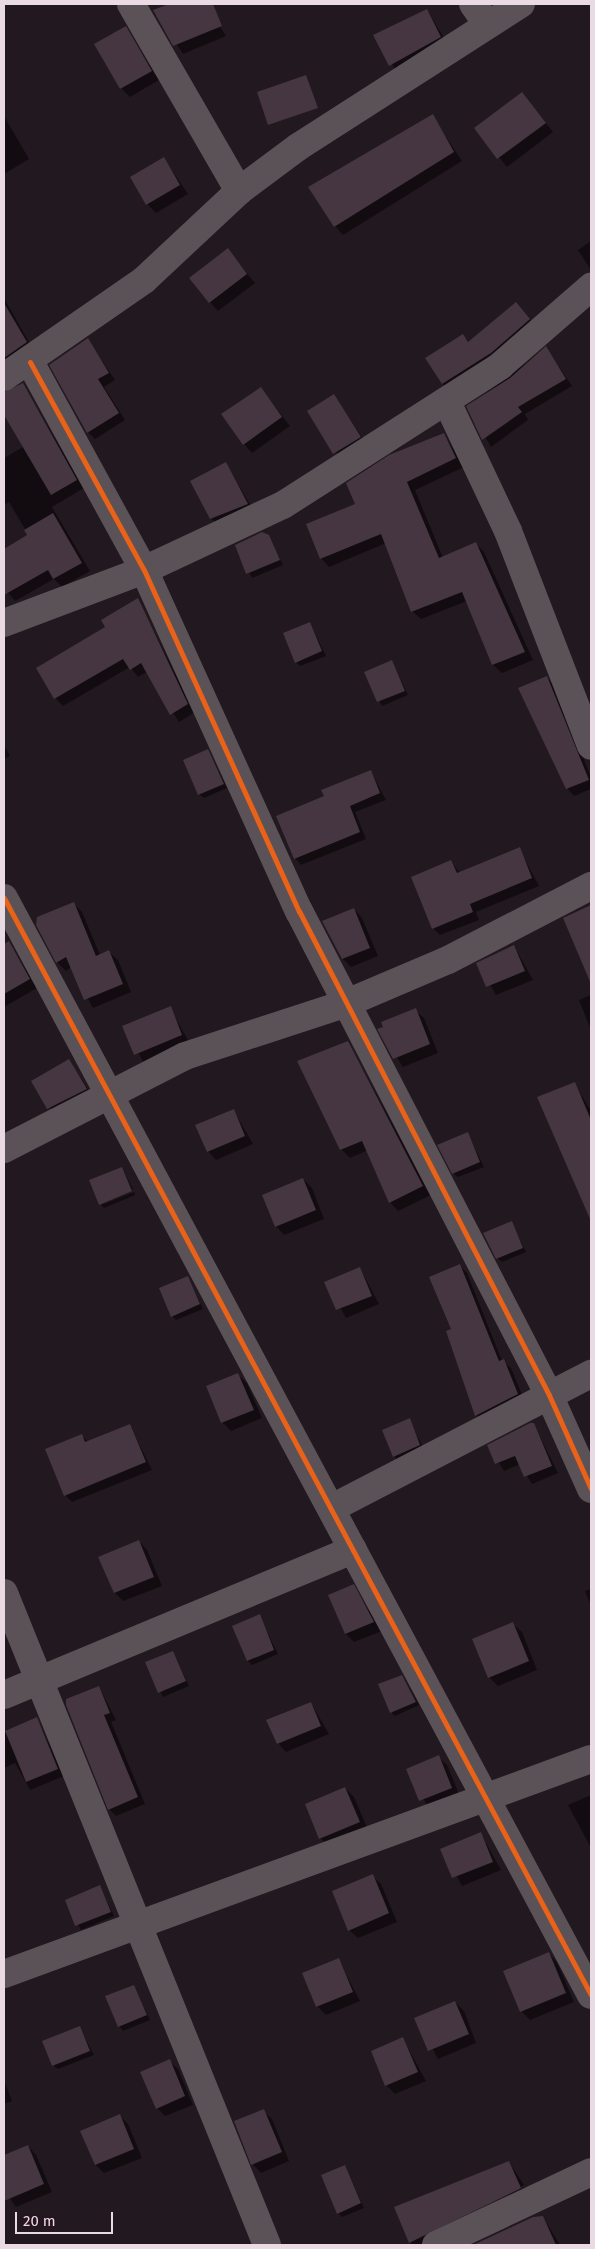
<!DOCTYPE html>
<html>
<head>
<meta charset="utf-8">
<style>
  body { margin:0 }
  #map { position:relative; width:595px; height:2249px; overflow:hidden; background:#22181f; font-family:"Fira Sans",sans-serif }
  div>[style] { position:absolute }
  .shadow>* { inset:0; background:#0007 }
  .building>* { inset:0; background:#453641 }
  .minor>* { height:28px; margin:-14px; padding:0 14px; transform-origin:14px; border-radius:14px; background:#5b5258 }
  .cycleway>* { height:5px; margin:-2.5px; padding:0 2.5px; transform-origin:2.5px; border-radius:2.5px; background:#ea6118 }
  span { translate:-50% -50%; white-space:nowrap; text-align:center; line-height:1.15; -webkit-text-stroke:4px #271321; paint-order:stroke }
  .frame { position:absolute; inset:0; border:5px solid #e9dae3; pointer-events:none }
  .scale { position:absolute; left:15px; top:2212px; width:98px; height:22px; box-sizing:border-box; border:2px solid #e9dae3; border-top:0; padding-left:6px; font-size:15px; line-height:18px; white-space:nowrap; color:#e9dae3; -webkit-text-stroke:4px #271321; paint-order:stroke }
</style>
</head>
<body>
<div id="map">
  <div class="shadow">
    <i style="clip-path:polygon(172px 4px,205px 4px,226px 36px,183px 54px,155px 11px)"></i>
    <i style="clip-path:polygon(427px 10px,449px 46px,398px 74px,375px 36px)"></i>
    <i style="clip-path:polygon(125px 27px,159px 80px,130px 97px,121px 88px)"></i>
    <i style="clip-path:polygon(522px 94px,553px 132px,507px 167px,476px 129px)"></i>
    <i style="clip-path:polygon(4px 116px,29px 159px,4px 174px)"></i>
    <i style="clip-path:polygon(432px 116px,462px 161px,343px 235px,335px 226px)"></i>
    <i style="clip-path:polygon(164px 159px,188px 194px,156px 213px,147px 204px)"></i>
    <i style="clip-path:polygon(591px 241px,591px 270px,578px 250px)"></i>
    <i style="clip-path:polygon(227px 250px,255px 283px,218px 311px,210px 302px)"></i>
    <i style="clip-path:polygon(4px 298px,34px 351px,4px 370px)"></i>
    <i style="clip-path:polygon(523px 311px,536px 327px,450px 391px,443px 384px,427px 359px,462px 335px,470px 343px)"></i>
    <i style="clip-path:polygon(88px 340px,115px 380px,104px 387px,125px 420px,95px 439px,88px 432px)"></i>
    <i style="clip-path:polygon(546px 348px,572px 386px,525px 414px,528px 420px,491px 447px,468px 407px)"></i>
    <i style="clip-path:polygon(23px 384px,84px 488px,52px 507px,90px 571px,62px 587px,54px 579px,15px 601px,4px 588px,4px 551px,29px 536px,9px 502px,4px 505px,4px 458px,23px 447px,4px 413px,4px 396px)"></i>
    <i style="clip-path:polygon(261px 389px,290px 426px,252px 453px,244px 444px)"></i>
    <i style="clip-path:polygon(334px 396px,368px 446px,343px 462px,309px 412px)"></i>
    <i style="clip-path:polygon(444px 434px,464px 467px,415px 490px,443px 558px,476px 544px,484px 552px,533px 660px,502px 673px,493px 665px,467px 601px,421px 619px,412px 611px,386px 543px,329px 567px,321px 558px,356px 505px)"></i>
    <i style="clip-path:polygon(226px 464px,255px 513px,220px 527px,211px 518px)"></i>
    <i style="clip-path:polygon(268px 536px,283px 565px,252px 578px,236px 545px)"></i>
    <i style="clip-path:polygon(138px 600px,195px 712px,179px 722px,147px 672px,138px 677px,130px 667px,63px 706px,55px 698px,107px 628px)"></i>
    <i style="clip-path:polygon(310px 623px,326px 656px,300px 666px,296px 662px)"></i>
    <i style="clip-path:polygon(392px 661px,408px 695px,382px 706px,366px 672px)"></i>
    <i style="clip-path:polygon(547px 678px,554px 685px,591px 777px,591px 789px,574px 796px,567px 788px)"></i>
    <i style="clip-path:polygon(4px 745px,10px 756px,4px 759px)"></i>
    <i style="clip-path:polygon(208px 751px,227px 788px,204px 798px,199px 794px)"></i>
    <i style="clip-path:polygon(371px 772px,386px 800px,355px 812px,366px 839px,301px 865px,295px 858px,325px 797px)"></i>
    <i style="clip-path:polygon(519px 849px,539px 886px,476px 912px,479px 920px,440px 935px,433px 928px,451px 862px,460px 873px)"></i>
    <i style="clip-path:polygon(73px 903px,82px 912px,100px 955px,109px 952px,118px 960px,131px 992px,93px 1008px,71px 967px,66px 971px,57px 962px,38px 925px)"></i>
    <i style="clip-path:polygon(354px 909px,362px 918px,378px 956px,351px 967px,343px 959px)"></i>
    <i style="clip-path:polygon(9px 942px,37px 988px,4px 1007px,4px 945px)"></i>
    <i style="clip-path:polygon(514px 946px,533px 980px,496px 995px,478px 964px)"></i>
    <i style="clip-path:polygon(591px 995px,591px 1030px,579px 1000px)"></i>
    <i style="clip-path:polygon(170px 1008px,190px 1044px,144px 1063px,124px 1027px)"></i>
    <i style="clip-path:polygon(415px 1010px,424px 1018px,438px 1053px,403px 1067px,379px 1030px)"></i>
    <i style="clip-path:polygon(348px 1042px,431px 1195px,398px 1211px,390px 1202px,368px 1150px,350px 1158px,341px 1149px)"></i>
    <i style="clip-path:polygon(69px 1061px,94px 1098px,57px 1117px,33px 1082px)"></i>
    <i style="clip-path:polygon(574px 1083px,591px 1111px,591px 1208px,585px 1202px)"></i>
    <i style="clip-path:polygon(234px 1111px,253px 1144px,216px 1160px,208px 1151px)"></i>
    <i style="clip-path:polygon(468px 1134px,484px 1167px,458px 1177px,453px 1173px)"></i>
    <i style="clip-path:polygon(122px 1168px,133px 1189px,100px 1203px)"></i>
    <i style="clip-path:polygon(303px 1179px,312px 1188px,324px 1219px,284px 1235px,276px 1226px)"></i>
    <i style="clip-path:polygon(134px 1192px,135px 1195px,104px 1208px,101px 1205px)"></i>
    <i style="clip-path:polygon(511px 1223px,526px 1252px,502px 1262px,497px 1258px)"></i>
    <i style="clip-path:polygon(460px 1266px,467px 1273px,502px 1361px,511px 1368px,525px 1402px,484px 1423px,477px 1416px,447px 1332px,452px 1330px)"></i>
    <i style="clip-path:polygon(360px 1268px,379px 1304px,346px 1318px,326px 1282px)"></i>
    <i style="clip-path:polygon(188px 1277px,203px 1309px,176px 1320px,172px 1316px)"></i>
    <i style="clip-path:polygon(238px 1375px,247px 1383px,262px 1418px,231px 1431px,222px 1422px)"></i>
    <i style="clip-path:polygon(409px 1420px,424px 1449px,398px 1460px,394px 1456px)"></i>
    <i style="clip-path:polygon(534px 1425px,558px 1473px,532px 1484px,520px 1464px,504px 1471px,489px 1446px)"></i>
    <i style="clip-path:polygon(130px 1426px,152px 1470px,72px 1502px,65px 1495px,81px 1435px,88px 1442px)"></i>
    <i style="clip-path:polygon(139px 1541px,147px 1550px,162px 1586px,123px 1601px,115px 1593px,100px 1558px)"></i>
    <i style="clip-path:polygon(353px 1586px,382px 1631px,354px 1642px,346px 1634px)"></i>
    <i style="clip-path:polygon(591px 1589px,591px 1606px,585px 1591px)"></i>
    <i style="clip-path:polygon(259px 1616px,278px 1654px,252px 1665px,248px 1661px)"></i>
    <i style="clip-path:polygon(513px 1624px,522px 1632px,537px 1670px,498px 1686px,489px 1677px)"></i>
    <i style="clip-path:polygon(173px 1652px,189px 1686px,163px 1697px,147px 1663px)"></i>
    <i style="clip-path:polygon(402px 1676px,419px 1705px,395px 1716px,391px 1712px)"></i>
    <i style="clip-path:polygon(99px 1687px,116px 1720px,111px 1722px,145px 1804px,116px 1816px,109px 1809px)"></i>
    <i style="clip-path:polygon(311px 1703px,329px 1734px,286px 1752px,278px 1743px)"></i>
    <i style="clip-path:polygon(37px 1718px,64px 1776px,30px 1790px,15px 1763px,4px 1768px,4px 1732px)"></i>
    <i style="clip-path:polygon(438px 1757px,447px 1765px,460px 1796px,429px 1809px,407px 1769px)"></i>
    <i style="clip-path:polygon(345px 1788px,354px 1797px,368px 1830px,329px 1846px,320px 1838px)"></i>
    <i style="clip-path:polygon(591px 1795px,591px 1846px,590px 1846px,568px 1805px)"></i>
    <i style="clip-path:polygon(481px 1834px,501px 1870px,462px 1886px,442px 1850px)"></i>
    <i style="clip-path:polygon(372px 1876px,381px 1884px,397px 1922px,358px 1938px,349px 1930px)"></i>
    <i style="clip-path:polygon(100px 1887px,114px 1916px,81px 1930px,66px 1900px)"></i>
    <i style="clip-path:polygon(549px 1954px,557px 1962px,574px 2002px,530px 2020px,521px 2011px)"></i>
    <i style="clip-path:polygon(338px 1959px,360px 2001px,326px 2015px,317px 2006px)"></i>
    <i style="clip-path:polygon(134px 1986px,150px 2020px,123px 2031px,119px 2026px)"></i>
    <i style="clip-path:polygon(455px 2002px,464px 2011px,476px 2043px,438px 2059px,416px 2018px)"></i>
    <i style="clip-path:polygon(79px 2027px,94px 2055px,58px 2069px,53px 2065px)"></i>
    <i style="clip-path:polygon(403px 2039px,426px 2081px,395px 2094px,386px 2085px)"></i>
    <i style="clip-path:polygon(169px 2061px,178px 2069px,193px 2105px,165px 2116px,157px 2108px)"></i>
    <i style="clip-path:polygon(4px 2080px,12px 2101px,4px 2104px)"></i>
    <i style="clip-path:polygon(263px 2111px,272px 2119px,289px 2161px,261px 2173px,253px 2164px)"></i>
    <i style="clip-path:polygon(120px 2116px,128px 2124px,142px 2158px,104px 2173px,96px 2165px)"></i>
    <i style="clip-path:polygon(28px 2146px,36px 2155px,52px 2192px,16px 2207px,4px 2190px,4px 2156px)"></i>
    <i style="clip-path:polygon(509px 2162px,524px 2185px,412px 2243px,525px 2187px,528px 2197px,430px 2245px,413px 2245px,410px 2242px,396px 2208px)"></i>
    <i style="clip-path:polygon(345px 2166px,364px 2208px,342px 2217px,338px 2213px)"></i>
    <i style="clip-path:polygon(543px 2217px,560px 2245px,516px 2245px,509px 2229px)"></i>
  </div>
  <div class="building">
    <i style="clip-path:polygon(169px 4px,213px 4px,222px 26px,173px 46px,153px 10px)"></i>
    <i style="clip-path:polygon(427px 9px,441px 37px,389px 66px,373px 35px)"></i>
    <i style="clip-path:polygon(126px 26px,152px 71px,120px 89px,94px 44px)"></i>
    <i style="clip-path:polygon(306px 75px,318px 108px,268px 125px,257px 92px)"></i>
    <i style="clip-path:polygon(522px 92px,546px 123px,497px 159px,474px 128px)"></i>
    <i style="clip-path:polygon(433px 114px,454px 152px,334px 227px,308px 187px)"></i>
    <i style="clip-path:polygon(164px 157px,180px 185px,146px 205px,130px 177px)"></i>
    <i style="clip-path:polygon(228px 248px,247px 274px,209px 303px,189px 278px)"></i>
    <i style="clip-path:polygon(516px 302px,530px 319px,491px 353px,442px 384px,425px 358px,463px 334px,468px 342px)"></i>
    <i style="clip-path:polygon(4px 303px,27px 342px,4px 358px)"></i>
    <i style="clip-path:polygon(88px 338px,109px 373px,98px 379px,119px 413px,87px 433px,49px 365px)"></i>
    <i style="clip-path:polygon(546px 346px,566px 379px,518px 407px,522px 412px,482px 440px,466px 406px,510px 378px)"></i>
    <i style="clip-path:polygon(23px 383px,77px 480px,51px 495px,4px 415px,4px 392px)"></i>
    <i style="clip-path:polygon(261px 387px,282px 417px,243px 445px,221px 414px)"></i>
    <i style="clip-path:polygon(334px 394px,361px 437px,333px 454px,307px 411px)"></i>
    <i style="clip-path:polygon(444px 433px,456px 458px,407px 482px,439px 558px,476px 542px,525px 652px,492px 665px,462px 592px,411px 612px,381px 534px,320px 559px,306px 524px,355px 504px,346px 483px,389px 455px)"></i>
    <i style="clip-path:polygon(226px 462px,248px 504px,210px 519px,190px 481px)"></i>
    <i style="clip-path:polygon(53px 513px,82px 563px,53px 579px,48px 570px,4px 595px,4px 549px,27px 535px,24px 530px)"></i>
    <i style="clip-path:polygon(262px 532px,269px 535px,280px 560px,246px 574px,235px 545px)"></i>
    <i style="clip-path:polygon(138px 598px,188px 704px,170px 715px,141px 663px,130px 670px,123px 659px,54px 699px,36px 668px,105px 627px,101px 620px)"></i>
    <i style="clip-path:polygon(310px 622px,322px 651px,295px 663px,283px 633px)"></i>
    <i style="clip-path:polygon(392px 660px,405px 691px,377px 702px,364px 672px)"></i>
    <i style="clip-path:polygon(547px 676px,589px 780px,566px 789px,518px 688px)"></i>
    <i style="clip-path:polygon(208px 749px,224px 784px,198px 795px,183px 760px)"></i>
    <i style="clip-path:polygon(371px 770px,380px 793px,350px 806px,360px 832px,294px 859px,276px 816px,324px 796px,321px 790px)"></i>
    <i style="clip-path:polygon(520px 847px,532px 878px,470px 904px,473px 912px,432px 929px,411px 877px,451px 860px,457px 873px)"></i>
    <i style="clip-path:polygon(74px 902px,96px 956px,109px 950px,123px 984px,84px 1000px,66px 957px,56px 963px,36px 925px,37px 917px)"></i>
    <i style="clip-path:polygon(591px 905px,591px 984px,563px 918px)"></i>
    <i style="clip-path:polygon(354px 908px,370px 948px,342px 959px,322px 921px)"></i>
    <i style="clip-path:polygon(9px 941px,30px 979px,4px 994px,4px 944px)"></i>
    <i style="clip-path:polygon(514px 945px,525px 971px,486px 987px,476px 963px)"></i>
    <i style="clip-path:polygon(171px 1006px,182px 1035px,134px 1055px,122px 1026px)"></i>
    <i style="clip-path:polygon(416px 1008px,430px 1044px,393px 1059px,377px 1029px,383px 1027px,381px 1022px)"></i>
    <i style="clip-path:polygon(348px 1041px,423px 1186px,389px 1203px,362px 1141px,340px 1150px,297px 1061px)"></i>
    <i style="clip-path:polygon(69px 1059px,87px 1089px,47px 1109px,31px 1081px)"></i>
    <i style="clip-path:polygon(575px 1082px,591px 1120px,590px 1219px,537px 1097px)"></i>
    <i style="clip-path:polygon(234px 1109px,245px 1136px,207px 1152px,195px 1125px)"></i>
    <i style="clip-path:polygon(468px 1132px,480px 1162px,452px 1174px,437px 1145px)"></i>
    <i style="clip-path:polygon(122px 1167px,132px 1191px,99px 1205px,89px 1180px)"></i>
    <i style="clip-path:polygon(303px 1178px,316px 1210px,275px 1227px,262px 1195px)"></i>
    <i style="clip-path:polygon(512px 1221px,523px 1248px,496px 1259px,483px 1233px)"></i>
    <i style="clip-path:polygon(460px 1264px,499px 1361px,504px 1359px,518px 1394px,475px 1416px,446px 1331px,451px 1329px,429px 1277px)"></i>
    <i style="clip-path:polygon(360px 1267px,372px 1296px,336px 1310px,324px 1282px)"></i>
    <i style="clip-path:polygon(188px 1276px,200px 1304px,171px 1317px,159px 1288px)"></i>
    <i style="clip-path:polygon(238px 1373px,254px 1410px,221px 1423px,206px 1386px)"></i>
    <i style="clip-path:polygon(410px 1418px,420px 1445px,393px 1457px,382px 1430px)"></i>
    <i style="clip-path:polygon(530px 1423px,534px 1423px,552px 1466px,524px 1477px,515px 1456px,495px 1464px,487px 1445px)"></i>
    <i style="clip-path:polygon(130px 1424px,146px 1462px,64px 1496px,45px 1449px,82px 1434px,85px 1442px)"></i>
    <i style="clip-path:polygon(139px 1540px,154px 1577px,114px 1593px,98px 1557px)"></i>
    <i style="clip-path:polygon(354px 1584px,374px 1622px,345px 1634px,328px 1595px)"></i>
    <i style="clip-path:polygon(260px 1614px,274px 1650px,247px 1661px,232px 1626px)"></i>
    <i style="clip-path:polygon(513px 1622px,529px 1661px,488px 1678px,472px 1639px)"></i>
    <i style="clip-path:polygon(173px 1651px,186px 1681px,158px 1693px,145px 1662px)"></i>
    <i style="clip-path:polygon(402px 1675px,416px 1702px,390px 1713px,378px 1684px)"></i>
    <i style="clip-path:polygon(99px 1686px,110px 1713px,104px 1715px,138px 1797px,108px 1810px,66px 1705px,66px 1699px)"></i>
    <i style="clip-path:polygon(311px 1702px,321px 1726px,277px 1744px,266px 1720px)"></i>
    <i style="clip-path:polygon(37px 1717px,58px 1769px,26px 1782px,5px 1731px)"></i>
    <i style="clip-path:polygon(439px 1755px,452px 1788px,419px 1801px,406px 1769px)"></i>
    <i style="clip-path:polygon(345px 1787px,360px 1822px,319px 1839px,305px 1804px)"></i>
    <i style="clip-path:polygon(481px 1832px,493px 1862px,452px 1878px,440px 1849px)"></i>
    <i style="clip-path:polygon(373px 1874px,389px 1913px,348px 1931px,332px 1891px)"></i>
    <i style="clip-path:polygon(100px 1885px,111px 1912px,75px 1926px,65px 1900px)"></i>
    <i style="clip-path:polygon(549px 1952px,566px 1993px,520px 2012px,503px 1971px)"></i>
    <i style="clip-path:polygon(339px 1958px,353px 1992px,316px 2007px,302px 1973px)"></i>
    <i style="clip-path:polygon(134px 1985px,147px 2015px,118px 2027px,105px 1996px)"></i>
    <i style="clip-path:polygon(455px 2001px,469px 2034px,428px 2051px,414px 2018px)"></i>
    <i style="clip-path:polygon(80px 2026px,90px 2051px,52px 2066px,42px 2041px)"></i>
    <i style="clip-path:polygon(403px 2037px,418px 2072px,385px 2086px,371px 2051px)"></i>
    <i style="clip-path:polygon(170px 2059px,185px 2096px,156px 2109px,140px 2072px)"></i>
    <i style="clip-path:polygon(264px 2109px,282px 2152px,251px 2165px,234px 2121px)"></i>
    <i style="clip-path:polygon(120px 2114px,134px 2149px,95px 2165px,80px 2131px)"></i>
    <i style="clip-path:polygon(28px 2145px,44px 2184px,4px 2201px,4px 2155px)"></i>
    <i style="clip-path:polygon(509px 2161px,521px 2188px,409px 2243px,394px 2207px)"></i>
    <i style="clip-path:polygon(345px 2165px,361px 2203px,337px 2214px,321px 2175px)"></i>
    <i style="clip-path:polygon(543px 2216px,556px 2245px,473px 2245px,533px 2217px)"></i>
  </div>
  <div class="minor">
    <i style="left:131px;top:4px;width:216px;rotate:60deg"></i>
    <i style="left:473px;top:4px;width:24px;rotate:55deg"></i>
    <i style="left:30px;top:362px;width:237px;rotate:61.3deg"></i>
    <i style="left:144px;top:570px;width:375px;rotate:65.6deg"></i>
    <i style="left:299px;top:911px;width:545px;rotate:62.68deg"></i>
    <i style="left:549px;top:1395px;width:103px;rotate:65.9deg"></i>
    <i style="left:4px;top:377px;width:170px;rotate:-34.7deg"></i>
    <i style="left:144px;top:280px;width:130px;rotate:-43.1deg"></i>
    <i style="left:239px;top:191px;width:74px;rotate:-36.7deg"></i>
    <i style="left:298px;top:147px;width:265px;rotate:-32.7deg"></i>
    <i style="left:447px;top:402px;width:143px;rotate:64.7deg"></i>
    <i style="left:508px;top:531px;width:230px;rotate:68.9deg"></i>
    <i style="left:4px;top:623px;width:150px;rotate:-20.7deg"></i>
    <i style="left:144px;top:570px;width:153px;rotate:-25.1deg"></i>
    <i style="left:283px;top:505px;width:258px;rotate:-32.6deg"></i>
    <i style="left:500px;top:366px;width:121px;rotate:-41deg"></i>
    <i style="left:4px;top:898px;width:1244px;rotate:61.85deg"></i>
    <i style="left:4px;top:1149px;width:203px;rotate:-27.2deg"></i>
    <i style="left:185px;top:1056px;width:170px;rotate:-18.1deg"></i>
    <i style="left:347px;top:1003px;width:110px;rotate:-23.1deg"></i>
    <i style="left:448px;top:960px;width:161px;rotate:-27.4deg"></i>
    <i style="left:332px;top:1508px;width:292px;rotate:-27.4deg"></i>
    <i style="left:4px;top:1593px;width:703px;rotate:68.03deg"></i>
    <i style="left:4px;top:1695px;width:378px;rotate:-22.6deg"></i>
    <i style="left:4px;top:1974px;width:625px;rotate:-20.12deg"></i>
    <i style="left:436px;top:2245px;width:171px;rotate:-25.2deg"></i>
  </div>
  <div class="cycleway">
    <i style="left:30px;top:362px;width:237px;rotate:61.3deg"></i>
    <i style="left:144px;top:570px;width:375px;rotate:65.6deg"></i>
    <i style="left:299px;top:911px;width:545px;rotate:62.68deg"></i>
    <i style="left:549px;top:1395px;width:103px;rotate:65.9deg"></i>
    <i style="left:4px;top:898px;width:1244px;rotate:61.85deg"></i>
  </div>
  <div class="frame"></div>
  <div class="scale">20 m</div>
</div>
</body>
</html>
